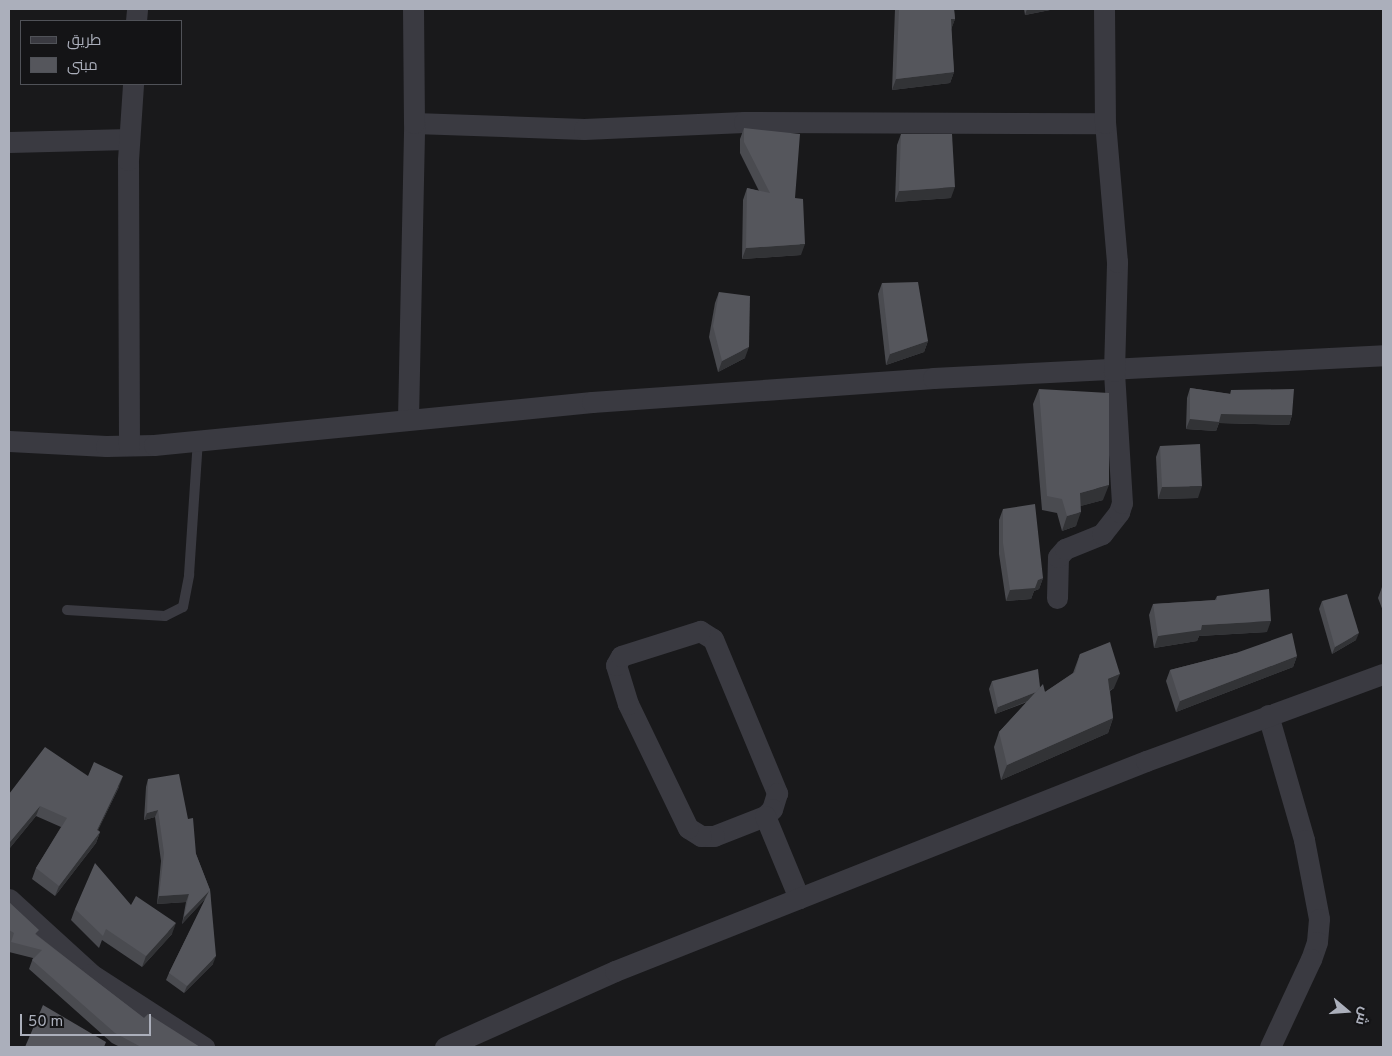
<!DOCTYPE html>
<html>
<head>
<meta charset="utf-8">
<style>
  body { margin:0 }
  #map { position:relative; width:1392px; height:1056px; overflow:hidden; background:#19191b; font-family:Overpass,Cairo,sans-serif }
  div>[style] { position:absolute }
  .lane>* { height:10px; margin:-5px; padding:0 5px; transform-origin:5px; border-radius:5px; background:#3a3a41 }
  .street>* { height:21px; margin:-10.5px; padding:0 10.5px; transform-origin:10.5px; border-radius:10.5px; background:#3a3a41 }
  .wall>* { inset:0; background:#4a4b50 }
  .shaded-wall>* { inset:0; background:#323336 }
  .building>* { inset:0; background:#55565c }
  span { translate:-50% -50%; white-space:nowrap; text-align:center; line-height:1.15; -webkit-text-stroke:4px #141416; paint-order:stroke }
  .frame { position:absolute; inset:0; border:10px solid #abafbb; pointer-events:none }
  .legend { position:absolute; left:20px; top:20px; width:162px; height:65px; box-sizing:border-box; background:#141416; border:1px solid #505258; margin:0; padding:6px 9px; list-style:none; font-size:15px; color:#abafbb }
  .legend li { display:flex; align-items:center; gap:10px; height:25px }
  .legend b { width:25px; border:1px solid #505258 }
  .north { position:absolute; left:1322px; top:986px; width:50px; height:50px; -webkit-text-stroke:4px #141416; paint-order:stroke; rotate:108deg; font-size:14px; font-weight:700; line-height:20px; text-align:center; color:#abafbb }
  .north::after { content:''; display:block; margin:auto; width:18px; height:22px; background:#abafbb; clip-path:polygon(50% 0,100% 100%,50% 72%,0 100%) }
  .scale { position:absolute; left:20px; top:1014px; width:131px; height:22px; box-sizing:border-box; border:2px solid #abafbb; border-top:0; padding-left:6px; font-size:15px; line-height:18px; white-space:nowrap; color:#abafbb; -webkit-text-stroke:4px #141416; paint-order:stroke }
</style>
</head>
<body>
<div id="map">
  <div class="lane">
    <i style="left:67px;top:610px;width:98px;rotate:3.5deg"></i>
    <i style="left:165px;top:616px;width:20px;rotate:-27deg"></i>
    <i style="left:183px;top:607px;width:33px;rotate:-79deg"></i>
    <i style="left:189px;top:575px;width:134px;rotate:-86.2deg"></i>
  </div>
  <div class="street">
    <i style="left:136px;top:21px;width:12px;rotate:-85deg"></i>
    <i style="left:414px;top:123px;width:170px;rotate:2deg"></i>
    <i style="left:584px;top:129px;width:160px;rotate:-2.5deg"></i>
    <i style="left:744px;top:122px;width:361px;rotate:0.2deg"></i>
    <i style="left:9px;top:142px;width:120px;rotate:-1.4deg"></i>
    <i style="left:408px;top:419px;width:296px;rotate:-88.8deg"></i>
    <i style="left:414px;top:123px;width:114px;rotate:-90.5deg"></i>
    <i style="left:9px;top:441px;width:97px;rotate:3deg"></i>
    <i style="left:106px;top:446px;width:48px;rotate:-1.2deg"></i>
    <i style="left:154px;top:445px;width:440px;rotate:-5.6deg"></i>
    <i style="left:592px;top:402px;width:342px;rotate:-4deg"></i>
    <i style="left:933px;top:378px;width:451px;rotate:-2.9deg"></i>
    <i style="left:129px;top:445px;width:285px;rotate:-90.2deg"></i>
    <i style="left:128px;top:160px;width:76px;rotate:-86.2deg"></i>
    <i style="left:1057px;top:598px;width:41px;rotate:-88.6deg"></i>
    <i style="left:1058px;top:557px;width:11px;rotate:-49deg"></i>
    <i style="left:1065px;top:549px;width:40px;rotate:-22deg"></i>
    <i style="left:1102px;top:534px;width:28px;rotate:-52deg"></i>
    <i style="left:1119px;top:512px;width:9px;rotate:-72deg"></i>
    <i style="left:1122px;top:503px;width:132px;rotate:-93.5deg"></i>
    <i style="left:1114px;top:371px;width:109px;rotate:-88.4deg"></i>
    <i style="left:1117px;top:262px;width:140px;rotate:-94.9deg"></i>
    <i style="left:1105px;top:123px;width:114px;rotate:-90.5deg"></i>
    <i style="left:700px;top:631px;width:15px;rotate:32deg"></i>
    <i style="left:713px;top:639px;width:167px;rotate:67.4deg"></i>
    <i style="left:777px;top:793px;width:17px;rotate:107deg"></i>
    <i style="left:772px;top:809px;width:10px;rotate:135deg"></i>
    <i style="left:765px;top:816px;width:55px;rotate:158.6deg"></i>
    <i style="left:714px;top:836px;width:13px;rotate:180deg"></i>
    <i style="left:701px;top:836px;width:15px;rotate:-148deg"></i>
    <i style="left:688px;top:828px;width:138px;rotate:-115.8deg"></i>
    <i style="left:628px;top:704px;width:41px;rotate:-107.1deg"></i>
    <i style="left:616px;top:665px;width:10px;rotate:-61deg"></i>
    <i style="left:621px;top:656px;width:83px;rotate:-17.6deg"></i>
    <i style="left:1268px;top:715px;width:130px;rotate:73.9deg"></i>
    <i style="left:1304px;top:840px;width:80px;rotate:79.2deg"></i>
    <i style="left:1319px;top:919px;width:23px;rotate:95deg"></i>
    <i style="left:1317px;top:942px;width:18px;rotate:109deg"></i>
    <i style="left:1311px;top:959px;width:97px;rotate:115deg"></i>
    <i style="left:765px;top:816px;width:89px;rotate:67.5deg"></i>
    <i style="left:9px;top:899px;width:111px;rotate:42.4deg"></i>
    <i style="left:91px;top:974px;width:135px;rotate:32.9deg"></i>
    <i style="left:445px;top:1047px;width:186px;rotate:-24.1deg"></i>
    <i style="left:615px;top:971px;width:571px;rotate:-21.58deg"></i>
    <i style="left:1146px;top:761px;width:252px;rotate:-20.2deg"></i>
  </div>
  <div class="wall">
    <i style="clip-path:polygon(895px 9px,954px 9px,955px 19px,951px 29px,954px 72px,950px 83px,892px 90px)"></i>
    <i style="clip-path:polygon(1024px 9px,1055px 9px,1025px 15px)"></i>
    <i style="clip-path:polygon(744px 128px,795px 198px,801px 255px,742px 259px,743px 200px,747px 188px,759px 191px,740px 153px,740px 139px)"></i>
    <i style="clip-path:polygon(901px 134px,951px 198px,895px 202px,897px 145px)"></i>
    <i style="clip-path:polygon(882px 283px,928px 341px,924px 352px,886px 365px,878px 294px)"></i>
    <i style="clip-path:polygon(719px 292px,745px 358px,718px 372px,709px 337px,715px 303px)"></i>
    <i style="clip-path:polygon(1190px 388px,1230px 394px,1231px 390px,1292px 415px,1289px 425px,1219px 423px,1216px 431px,1186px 429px,1187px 398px)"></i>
    <i style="clip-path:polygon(1039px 389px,1103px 500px,1080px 506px,1076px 526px,1062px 531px,1057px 513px,1042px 510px,1033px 404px)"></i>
    <i style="clip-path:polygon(1160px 446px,1198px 498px,1158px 499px,1156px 457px)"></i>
    <i style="clip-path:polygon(1003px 509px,1043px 578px,1039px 589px,1034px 591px,1031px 599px,1006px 601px,999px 554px,999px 520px)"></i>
    <i style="clip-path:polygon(1382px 587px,1383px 587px,1383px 611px,1378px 598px)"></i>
    <i style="clip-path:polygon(1217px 596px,1267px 632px,1199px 636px,1197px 641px,1154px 648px,1149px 615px,1153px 604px,1215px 600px)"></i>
    <i style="clip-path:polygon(1322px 601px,1356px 640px,1332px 654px,1319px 609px)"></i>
    <i style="clip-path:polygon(1236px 653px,1297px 656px,1293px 667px,1176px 712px,1166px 681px,1170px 670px)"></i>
    <i style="clip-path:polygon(1080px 654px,1114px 688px,1110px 691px,1113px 718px,1108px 733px,1001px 780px,994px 747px,999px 732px,1027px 702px,995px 714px,989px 689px,992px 681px,1040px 687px,1045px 692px,1073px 673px)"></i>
    <i style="clip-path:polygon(88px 776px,119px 787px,98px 830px,100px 832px,96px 843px,55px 896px,32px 879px,36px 868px,61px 827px,36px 816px,9px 849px,9px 794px)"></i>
    <i style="clip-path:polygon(148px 779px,196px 854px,210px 890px,213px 964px,184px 993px,166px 980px,169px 973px,206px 898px,182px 924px,186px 902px,157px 904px,161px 861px,155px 817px,144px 820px,146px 787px)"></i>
    <i style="clip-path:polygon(9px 902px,37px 935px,88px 975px,144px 1018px,200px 1047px,120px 1047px,112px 1043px,29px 969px,33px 958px,9px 952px,9px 947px,10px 942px,9px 942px)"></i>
    <i style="clip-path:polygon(131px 905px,172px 934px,142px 967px,102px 940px,99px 948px,71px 920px,75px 909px)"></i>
  </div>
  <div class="shaded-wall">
    <i style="clip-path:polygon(1027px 9px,1055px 9px,1025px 15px)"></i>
    <i style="clip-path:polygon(951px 19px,955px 19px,951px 30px)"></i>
    <i style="clip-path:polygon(954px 72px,950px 83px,892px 90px,896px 79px)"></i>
    <i style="clip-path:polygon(955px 187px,951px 198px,895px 202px,899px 191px)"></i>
    <i style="clip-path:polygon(805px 244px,801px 255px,742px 259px,746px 248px)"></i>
    <i style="clip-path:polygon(928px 341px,924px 352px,886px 365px,890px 354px)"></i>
    <i style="clip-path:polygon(749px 347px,745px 358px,718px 372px,722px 361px)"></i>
    <i style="clip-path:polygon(1221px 414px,1292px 415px,1289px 425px,1219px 423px,1216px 431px,1186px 429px,1190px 419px)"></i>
    <i style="clip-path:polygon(1109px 485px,1103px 500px,1074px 508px,1080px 493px)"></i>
    <i style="clip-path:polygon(1202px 486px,1198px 498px,1158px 499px,1162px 487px)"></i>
    <i style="clip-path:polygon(1081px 512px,1076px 526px,1062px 531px,1067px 516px)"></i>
    <i style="clip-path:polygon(1043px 578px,1039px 589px,1034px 591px,1031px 599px,1006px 601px,1010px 590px)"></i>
    <i style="clip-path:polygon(1271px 621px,1267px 632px,1199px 636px,1197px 641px,1154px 648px,1158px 636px,1202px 625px)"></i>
    <i style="clip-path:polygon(1359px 633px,1356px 640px,1332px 654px,1335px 647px)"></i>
    <i style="clip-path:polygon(1297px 656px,1293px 667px,1176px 712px,1180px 701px)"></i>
    <i style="clip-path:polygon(1120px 674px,1114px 688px,1103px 694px,1108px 679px)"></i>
    <i style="clip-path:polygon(1041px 690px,1038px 697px,995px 714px,998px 707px)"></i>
    <i style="clip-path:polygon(1113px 718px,1108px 733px,1001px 780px,1007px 765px)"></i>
    <i style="clip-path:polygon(123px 776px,119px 787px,93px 840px,97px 830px)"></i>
    <i style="clip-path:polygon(40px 806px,36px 816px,9px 849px,9px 843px)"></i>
    <i style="clip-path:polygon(158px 810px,155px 817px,144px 820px,147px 813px)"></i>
    <i style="clip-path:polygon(100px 832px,96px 843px,55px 896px,59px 886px)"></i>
    <i style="clip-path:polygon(210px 890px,207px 897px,182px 924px,184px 917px)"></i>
    <i style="clip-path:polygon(189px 894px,186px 902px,157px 904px,159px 896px)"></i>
    <i style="clip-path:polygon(176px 923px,172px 934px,142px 967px,146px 956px)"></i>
    <i style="clip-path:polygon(216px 956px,213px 964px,184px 993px,187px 986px)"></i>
  </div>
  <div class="building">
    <i style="clip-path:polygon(899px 9px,954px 9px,955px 19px,951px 19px,954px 72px,896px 79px)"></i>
    <i style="clip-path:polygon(744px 128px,800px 134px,795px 198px,803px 199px,805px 244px,746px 248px,747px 188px,770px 193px,744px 142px)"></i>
    <i style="clip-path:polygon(901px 134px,952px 134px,955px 187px,899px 191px)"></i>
    <i style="clip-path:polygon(918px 282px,928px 341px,890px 354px,882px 283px)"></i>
    <i style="clip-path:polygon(719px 292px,750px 296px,749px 347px,722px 361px,713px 326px)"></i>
    <i style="clip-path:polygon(1190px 388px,1231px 394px,1231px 390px,1294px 389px,1292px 415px,1221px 414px,1219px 422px,1190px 419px)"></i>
    <i style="clip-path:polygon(1039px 389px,1109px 393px,1109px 485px,1080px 493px,1081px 512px,1067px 516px,1062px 499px,1047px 496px)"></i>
    <i style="clip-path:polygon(1200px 444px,1202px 486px,1162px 487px,1160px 446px)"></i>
    <i style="clip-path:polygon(1035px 504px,1043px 578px,1038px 580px,1035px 588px,1010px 590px,1003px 543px,1003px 509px)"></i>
    <i style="clip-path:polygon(1269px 589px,1271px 621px,1202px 625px,1201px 630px,1158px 636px,1153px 604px,1217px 600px,1217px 596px)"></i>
    <i style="clip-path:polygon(1347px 594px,1359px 633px,1335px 647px,1322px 601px)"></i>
    <i style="clip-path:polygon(1292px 633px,1297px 656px,1180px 701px,1170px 670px,1236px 653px)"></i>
    <i style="clip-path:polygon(1110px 642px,1120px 674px,1108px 679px,1113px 718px,1007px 765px,999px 732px,1043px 684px,1045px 692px,1075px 672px,1080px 654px)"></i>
    <i style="clip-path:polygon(1038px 669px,1040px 687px,1036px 692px,998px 707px,992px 681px)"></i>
    <i style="clip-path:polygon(45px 747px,88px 776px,94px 762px,123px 776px,97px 830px,100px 832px,59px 886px,36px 868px,67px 818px,40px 806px,9px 843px,9px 794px)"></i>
    <i style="clip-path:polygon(179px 774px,188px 819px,193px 818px,196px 854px,210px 890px,184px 917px,189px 894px,159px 896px,164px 853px,158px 810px,147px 813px,148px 779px)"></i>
    <i style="clip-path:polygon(95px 863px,131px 905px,136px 896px,176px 923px,146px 956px,106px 929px,103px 936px,75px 909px)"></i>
    <i style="clip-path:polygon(210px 889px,216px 956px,187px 986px,169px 973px)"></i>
    <i style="clip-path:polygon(9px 902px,39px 930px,35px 934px,88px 975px,144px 1018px,148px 1014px,200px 1047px,141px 1047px,115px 1033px,32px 960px,42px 950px,11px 942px,14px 933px,9px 930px)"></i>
    <i style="clip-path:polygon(43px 1005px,106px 1042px,104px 1047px,25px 1047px)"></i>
  </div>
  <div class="frame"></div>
  <ul class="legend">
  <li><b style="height:6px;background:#3a3a41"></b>طريق</li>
  <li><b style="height:14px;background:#55565c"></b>مبنى</li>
  </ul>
  <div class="north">ش</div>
  <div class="scale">50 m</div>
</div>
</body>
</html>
